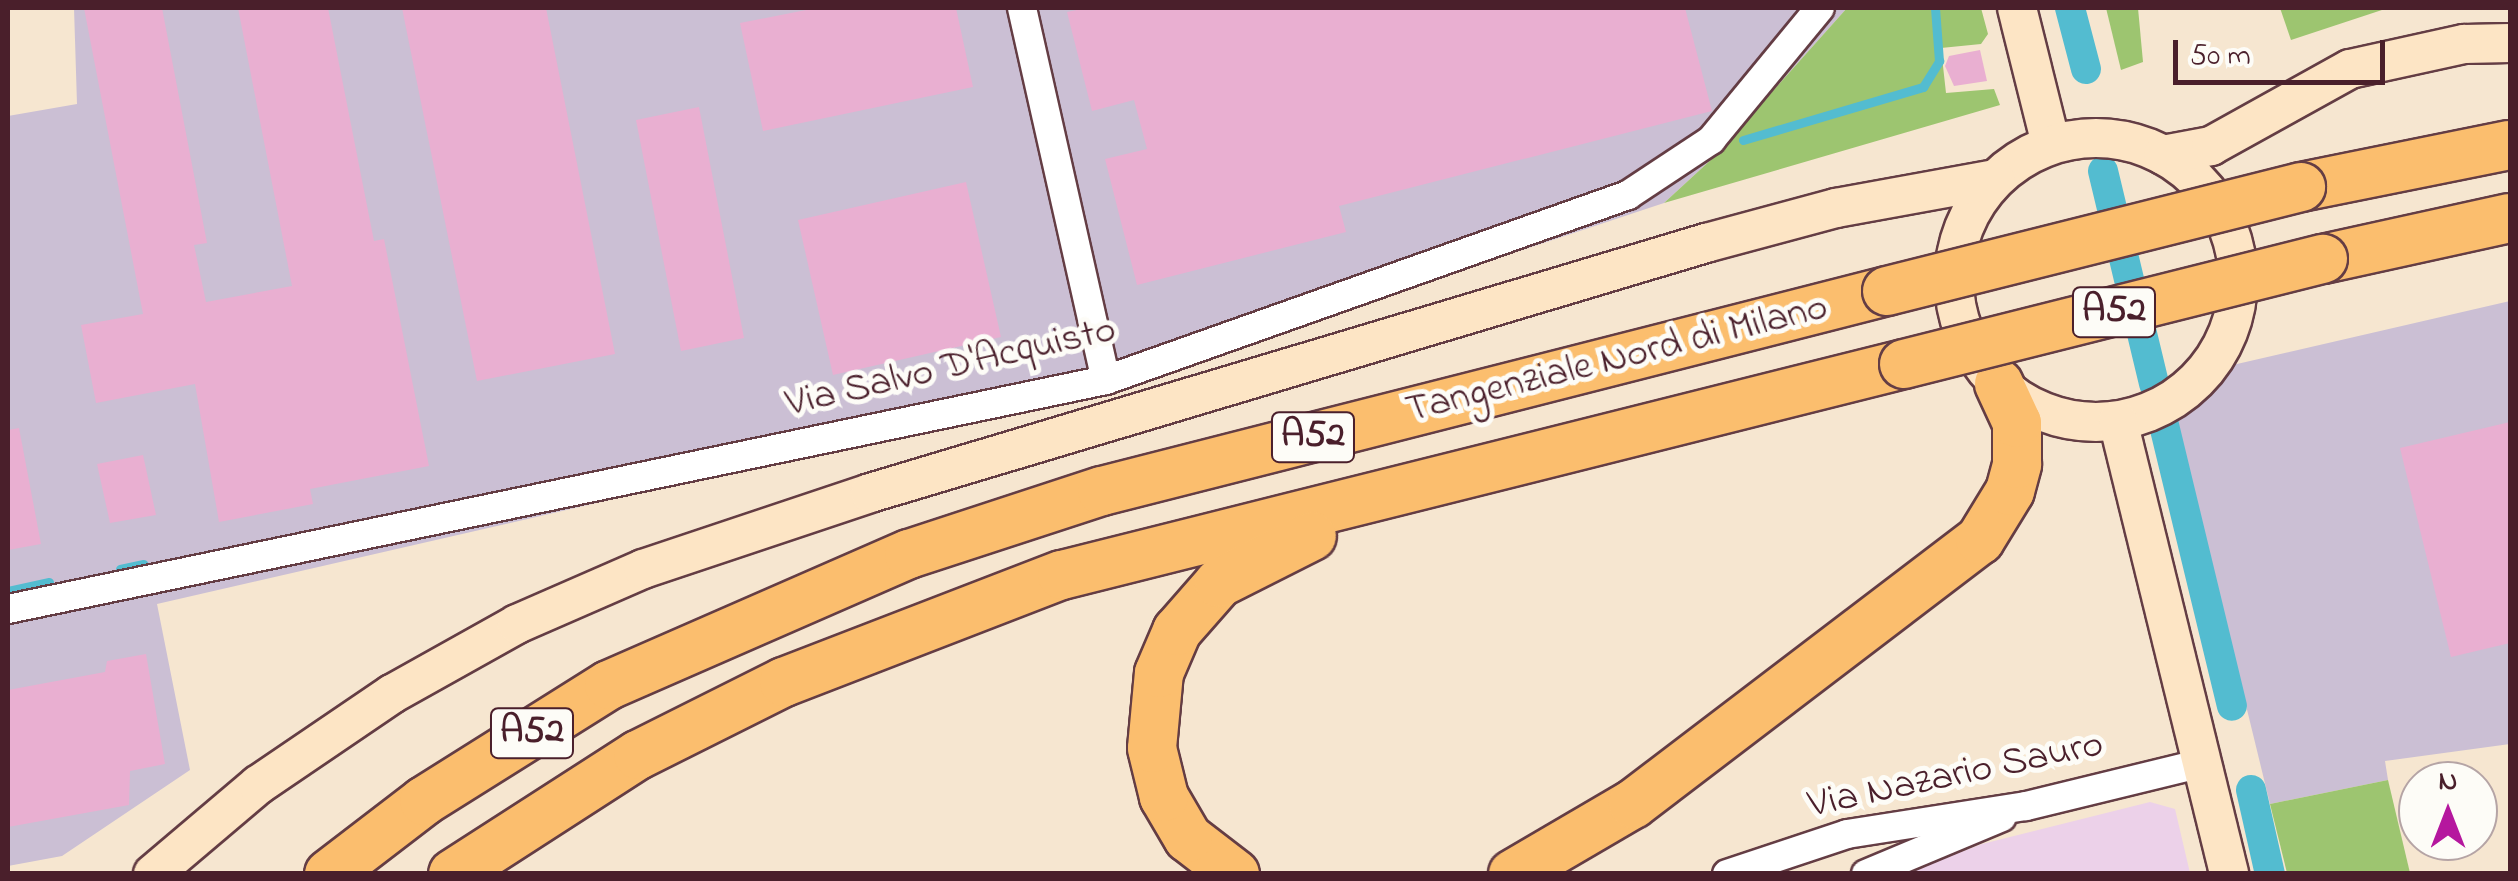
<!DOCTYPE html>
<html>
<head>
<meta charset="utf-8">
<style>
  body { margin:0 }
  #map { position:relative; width:2518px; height:881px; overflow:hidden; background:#f6e6d0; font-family:"Indie Flower",sans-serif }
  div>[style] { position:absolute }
  .built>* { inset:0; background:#ecd1e9 }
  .industrial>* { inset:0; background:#cbbfd4 }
  .green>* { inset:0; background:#9dc570 }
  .stream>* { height:9px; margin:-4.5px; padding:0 4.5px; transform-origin:4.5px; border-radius:4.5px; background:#53bcd0 }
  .canal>* { height:30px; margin:-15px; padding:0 15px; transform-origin:15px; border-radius:15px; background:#53bcd0 }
  .building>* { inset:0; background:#e9afd1 }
  .roads { filter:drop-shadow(2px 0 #643d44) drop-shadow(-2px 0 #643d44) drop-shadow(0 2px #643d44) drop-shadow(0 -2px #643d44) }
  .minor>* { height:28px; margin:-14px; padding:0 14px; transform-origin:14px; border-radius:14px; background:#fff }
  .secondary>* { height:38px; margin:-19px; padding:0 19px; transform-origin:19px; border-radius:19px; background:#fde5c5 }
  .secondary>.ring { margin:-19px; padding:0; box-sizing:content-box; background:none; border:38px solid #fde5c5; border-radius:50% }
  .motorway>* { height:48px; margin:-24px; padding:0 24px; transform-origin:24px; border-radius:24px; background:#fbbe6e }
  .bridges { filter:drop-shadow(2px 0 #643d44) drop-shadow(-2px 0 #643d44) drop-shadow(0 2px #643d44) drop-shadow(0 -2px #643d44) }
  .motorway-bridge>* { height:48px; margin:-24px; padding:0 24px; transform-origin:24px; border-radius:24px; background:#fbbe6e }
  span { translate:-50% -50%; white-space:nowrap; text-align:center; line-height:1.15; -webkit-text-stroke:10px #fdfcf7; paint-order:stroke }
  .shield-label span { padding:2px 8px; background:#fdfcf7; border:2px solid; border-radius:8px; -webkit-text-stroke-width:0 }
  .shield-label { font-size:38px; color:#4a1f2b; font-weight:700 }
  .street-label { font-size:40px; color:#4a1f2b }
  .frame { position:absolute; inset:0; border:10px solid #4a1f2b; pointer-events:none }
  .north { position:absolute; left:2398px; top:761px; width:100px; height:100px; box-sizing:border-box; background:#fdfcf7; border:2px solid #b5a4a5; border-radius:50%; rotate:0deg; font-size:28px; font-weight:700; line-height:40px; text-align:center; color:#4a1f2b }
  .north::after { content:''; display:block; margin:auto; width:35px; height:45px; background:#b5179e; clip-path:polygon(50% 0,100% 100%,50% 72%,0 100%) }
  .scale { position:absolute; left:2173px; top:40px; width:212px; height:45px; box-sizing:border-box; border:5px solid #4a1f2b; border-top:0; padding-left:12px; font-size:30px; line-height:35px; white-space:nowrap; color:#4a1f2b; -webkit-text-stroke:8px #fdfcf7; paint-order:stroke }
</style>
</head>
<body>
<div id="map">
  <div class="built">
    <i style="clip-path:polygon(2150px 802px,2175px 809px,2190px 873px,1903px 874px,1982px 844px)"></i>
  </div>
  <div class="industrial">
    <i style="clip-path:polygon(74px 8px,1847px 8px,1714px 157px,1664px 203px,1128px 381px,157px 604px,190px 770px,62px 856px,8px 866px,8px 116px,77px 104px)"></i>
    <i style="clip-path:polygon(2510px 301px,2510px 744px,2385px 761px,2388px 780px,2270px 804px,2175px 414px,2196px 403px,2224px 367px)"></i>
  </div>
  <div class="green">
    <i style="clip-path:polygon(1847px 8px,1981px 8px,1988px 34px,1981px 44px,1941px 48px,1946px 93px,1994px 89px,2000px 105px,1664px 203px,1714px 157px)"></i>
    <i style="clip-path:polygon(2106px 8px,2138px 8px,2143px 62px,2121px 70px)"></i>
    <i style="clip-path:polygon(2280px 8px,2388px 8px,2291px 40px)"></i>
    <i style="clip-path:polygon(2388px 780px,2410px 873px,2287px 873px,2270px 804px)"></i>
  </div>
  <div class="stream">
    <i style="left:1743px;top:140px;width:188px;rotate:-16.4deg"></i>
    <i style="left:1923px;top:87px;width:31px;rotate:-58deg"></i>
    <i style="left:1939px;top:61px;width:53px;rotate:-94.3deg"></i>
    <i style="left:120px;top:569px;width:24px;rotate:-12deg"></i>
    <i style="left:8px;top:591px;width:42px;rotate:-12.4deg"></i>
  </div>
  <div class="canal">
    <i style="left:2070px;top:8px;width:63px;rotate:75.3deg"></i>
    <i style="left:2103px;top:171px;width:219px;rotate:76.5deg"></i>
    <i style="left:2163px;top:421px;width:293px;rotate:76.4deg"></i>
    <i style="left:2251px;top:790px;width:86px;rotate:77.3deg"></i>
  </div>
  <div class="building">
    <i style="clip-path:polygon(84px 8px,162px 8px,207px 243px,194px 245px,206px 302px,292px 286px,238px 8px,328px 8px,374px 241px,384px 239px,429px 466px,310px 489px,313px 504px,219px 522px,195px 384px,96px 403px,81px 325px,143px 314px)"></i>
    <i style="clip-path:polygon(402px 8px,546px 8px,615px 354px,477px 381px)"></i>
    <i style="clip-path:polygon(816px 8px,956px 8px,973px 87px,763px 131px,740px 23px)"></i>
    <i style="clip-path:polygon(1086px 8px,1685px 8px,1712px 111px,1339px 206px,1346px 232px,1137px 285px,1105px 159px,1147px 149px,1134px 100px,1092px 111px,1067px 12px)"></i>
    <i style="clip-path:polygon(1980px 50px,1987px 81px,1954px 86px,1945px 66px,1949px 56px)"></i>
    <i style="clip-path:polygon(699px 107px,744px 338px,681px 351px,636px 120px)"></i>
    <i style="clip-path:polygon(966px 182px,1001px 337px,833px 375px,798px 220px)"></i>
    <i style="clip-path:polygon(2510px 422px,2510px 643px,2451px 657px,2400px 448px)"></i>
    <i style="clip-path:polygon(19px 428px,41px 544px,8px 550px,8px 430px)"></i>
    <i style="clip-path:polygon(143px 455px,156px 515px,110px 523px,97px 464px)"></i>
    <i style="clip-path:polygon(146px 654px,165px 764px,130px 771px,129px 805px,8px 827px,8px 690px,105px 672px,107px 661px)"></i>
  </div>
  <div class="roads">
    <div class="minor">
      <i style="left:1022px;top:8px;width:381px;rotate:77.3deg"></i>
      <i style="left:8px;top:609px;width:1122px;rotate:-11.78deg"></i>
      <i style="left:1106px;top:380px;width:554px;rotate:-19.51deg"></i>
      <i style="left:1628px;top:195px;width:100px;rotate:-33.5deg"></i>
      <i style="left:1711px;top:140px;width:171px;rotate:-50.5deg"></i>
      <i style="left:1727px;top:874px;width:126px;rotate:-18.4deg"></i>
      <i style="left:1847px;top:834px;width:181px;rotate:-8.9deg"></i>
      <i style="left:2026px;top:806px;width:181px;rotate:-13.7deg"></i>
      <i style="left:1866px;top:874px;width:147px;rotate:-22.7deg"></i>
    </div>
    <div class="secondary">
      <i style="left:2017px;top:8px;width:140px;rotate:76deg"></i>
      <i class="ring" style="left:1954px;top:138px;width:246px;height:246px"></i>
      <i style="left:2163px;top:155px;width:49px;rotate:-10.6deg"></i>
      <i style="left:2211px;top:146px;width:159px;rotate:-29deg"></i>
      <i style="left:2350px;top:69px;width:117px;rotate:-12.4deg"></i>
      <i style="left:2464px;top:44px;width:46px;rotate:-1.2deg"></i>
      <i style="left:2118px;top:421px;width:466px;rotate:76.2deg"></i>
      <i style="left:153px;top:874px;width:138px;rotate:-40.3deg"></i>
      <i style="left:258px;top:785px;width:162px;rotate:-34.2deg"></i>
      <i style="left:392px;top:694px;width:143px;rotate:-29.2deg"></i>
      <i style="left:517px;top:624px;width:137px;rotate:-23.6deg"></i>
      <i style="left:643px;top:569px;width:239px;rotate:-18.5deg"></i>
      <i style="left:870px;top:493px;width:873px;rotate:-16.65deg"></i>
      <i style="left:1706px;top:243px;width:135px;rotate:-15.1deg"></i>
      <i style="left:1836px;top:208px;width:162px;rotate:-10.3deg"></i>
    </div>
    <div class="motorway">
      <i style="left:2301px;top:187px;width:213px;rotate:-11.4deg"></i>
      <i style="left:2323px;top:259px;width:191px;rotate:-12.4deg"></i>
      <i style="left:329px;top:874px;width:120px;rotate:-37.5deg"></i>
      <i style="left:424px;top:801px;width:218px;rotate:-32.1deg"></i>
      <i style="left:609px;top:685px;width:327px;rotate:-23.6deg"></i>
      <i style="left:909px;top:554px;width:203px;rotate:-18.1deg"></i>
      <i style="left:1102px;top:491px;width:810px;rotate:-14.29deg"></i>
      <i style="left:453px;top:874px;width:220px;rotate:-32.8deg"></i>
      <i style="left:638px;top:755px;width:163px;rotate:-26.6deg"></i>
      <i style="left:784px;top:682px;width:298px;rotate:-21.1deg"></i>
      <i style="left:1062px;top:575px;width:868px;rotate:-14.07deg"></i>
      <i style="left:1235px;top:874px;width:59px;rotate:-142.5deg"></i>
      <i style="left:1188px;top:838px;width:48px;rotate:-120.3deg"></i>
      <i style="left:1164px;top:797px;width:50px;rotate:-103.8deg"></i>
      <i style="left:1152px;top:748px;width:75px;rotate:-84.7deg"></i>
      <i style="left:1159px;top:673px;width:46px;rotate:-66.8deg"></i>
      <i style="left:1177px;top:631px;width:64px;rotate:-48.8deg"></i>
      <i style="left:1219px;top:583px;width:104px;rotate:-26.8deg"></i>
      <i style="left:1513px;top:874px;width:139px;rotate:-30.3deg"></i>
      <i style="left:1633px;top:804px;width:436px;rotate:-37.3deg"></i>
      <i style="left:1980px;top:540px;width:57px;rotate:-58.5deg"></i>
      <i style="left:2010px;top:491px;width:28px;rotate:-75deg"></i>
      <i style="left:2017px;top:464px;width:41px;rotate:-90deg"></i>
      <i style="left:2017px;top:423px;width:43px;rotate:-114.8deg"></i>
    </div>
  </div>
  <div class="bridges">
    <div class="motorway-bridge">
      <i style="left:1887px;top:291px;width:427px;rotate:-14.1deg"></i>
      <i style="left:1904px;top:364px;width:432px;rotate:-14.1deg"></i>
    </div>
  </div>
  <div class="shield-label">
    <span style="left:2114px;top:312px">A52</span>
    <span style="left:1313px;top:437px">A52</span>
    <span style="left:532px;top:733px">A52</span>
  </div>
  <div class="street-label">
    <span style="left:1617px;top:360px;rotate:-14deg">Tangenziale Nord di Milano</span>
    <span style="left:951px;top:368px;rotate:-13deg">Via Salvo D'Acquisto</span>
    <span style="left:1956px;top:776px;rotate:-12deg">Via Nazario Sauro</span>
  </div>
  <div class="frame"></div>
  <div class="north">N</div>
  <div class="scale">50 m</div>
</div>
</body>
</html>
